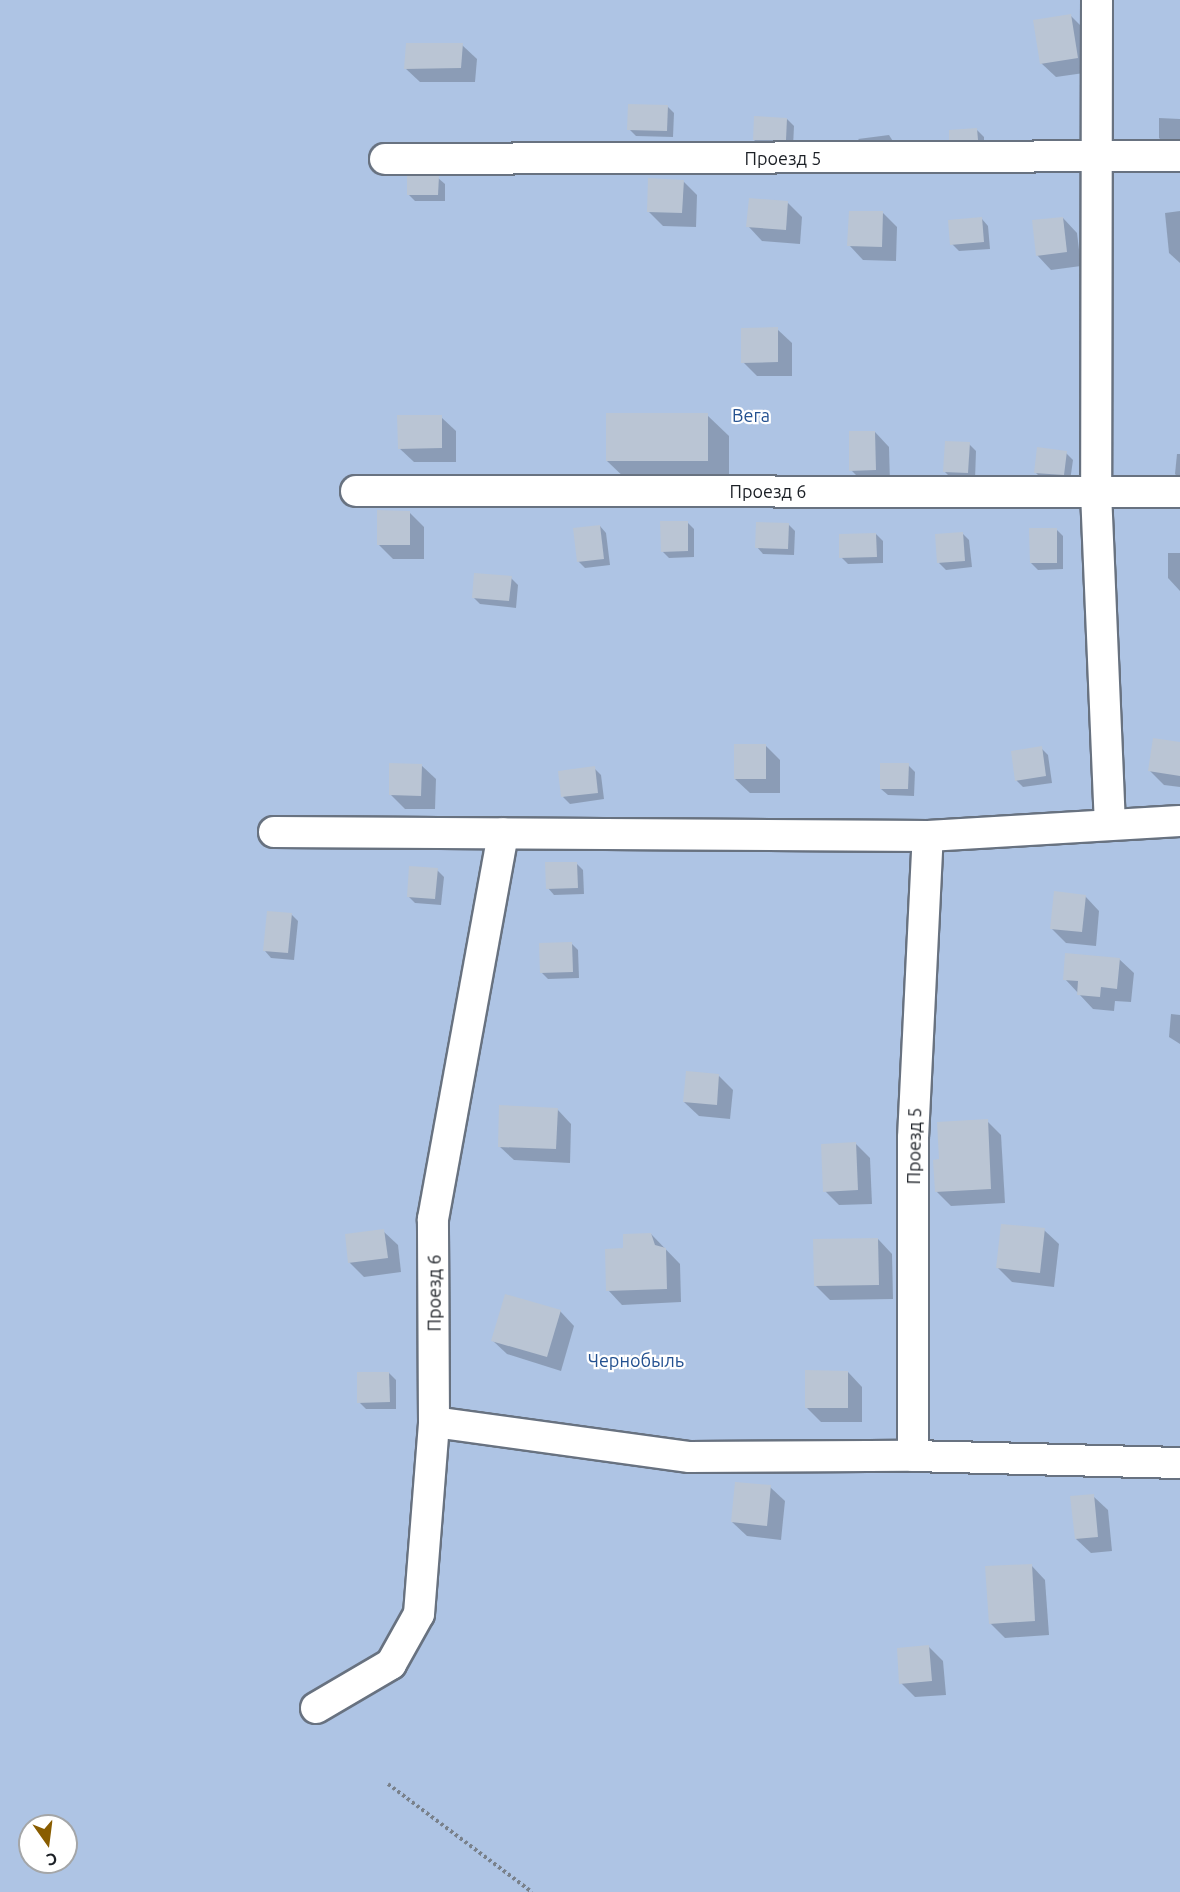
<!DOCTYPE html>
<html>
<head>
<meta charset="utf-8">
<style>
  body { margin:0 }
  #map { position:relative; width:1180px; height:1892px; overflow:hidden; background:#e3efff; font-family:Ubuntu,sans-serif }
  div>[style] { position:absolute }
  .green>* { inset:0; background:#aec4e4 }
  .shadow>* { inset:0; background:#0003 }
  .building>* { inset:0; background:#bac5d4 }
  .path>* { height:4px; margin-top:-2px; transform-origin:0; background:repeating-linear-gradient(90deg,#79818b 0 3px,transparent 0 6px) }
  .roads { filter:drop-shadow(2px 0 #687280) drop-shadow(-2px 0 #687280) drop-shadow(0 2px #687280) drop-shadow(0 -2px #687280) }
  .minor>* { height:30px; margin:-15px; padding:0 15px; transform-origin:15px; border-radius:15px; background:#fff }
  span { translate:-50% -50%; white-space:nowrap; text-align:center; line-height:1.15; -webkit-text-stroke:4.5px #fff; paint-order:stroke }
  .street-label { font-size:18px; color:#1c2026 }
  .park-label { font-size:18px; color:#245190 }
  .north { position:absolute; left:18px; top:1814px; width:60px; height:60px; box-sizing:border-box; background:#fff; border:2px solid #a4a6a8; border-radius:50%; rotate:166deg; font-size:16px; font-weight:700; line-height:24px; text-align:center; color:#1c2026 }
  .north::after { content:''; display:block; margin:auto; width:21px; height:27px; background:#895d00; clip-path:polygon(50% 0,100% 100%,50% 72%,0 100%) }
</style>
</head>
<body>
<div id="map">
  <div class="green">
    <i style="clip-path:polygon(evenodd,0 0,1180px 0,1180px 1892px,0 1892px,0 0,30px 1826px,66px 1826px,66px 1862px,30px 1862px,30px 1826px)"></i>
  </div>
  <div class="shadow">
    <i style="clip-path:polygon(1071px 16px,1085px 30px,1091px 72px,1056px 77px,1041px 63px)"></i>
    <i style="clip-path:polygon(462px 45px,477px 59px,475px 82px,420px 82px,405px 68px)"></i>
    <i style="clip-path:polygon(667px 106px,674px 113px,673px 137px,636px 136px,629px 129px)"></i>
    <i style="clip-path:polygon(1159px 118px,1180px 119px,1180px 146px,1166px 145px,1159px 138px)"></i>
    <i style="clip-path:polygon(787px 119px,794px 126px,793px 147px,761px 147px,754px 140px)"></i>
    <i style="clip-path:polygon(977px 130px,984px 137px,984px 146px,958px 146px,951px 139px)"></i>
    <i style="clip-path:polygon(889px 135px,896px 146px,865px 146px,858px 139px)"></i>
    <i style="clip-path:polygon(438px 178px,445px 184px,445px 201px,415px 201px,408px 194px)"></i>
    <i style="clip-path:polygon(683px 181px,697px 195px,696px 227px,663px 226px,648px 211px)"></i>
    <i style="clip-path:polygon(788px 203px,802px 217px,800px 244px,762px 241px,748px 226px)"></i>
    <i style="clip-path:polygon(1180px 211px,1180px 263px,1169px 253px,1165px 213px)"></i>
    <i style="clip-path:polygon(883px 213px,897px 227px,896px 261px,863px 260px,849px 245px)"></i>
    <i style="clip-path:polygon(1063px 218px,1077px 233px,1081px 266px,1051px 270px,1037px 255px)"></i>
    <i style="clip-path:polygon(982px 219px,988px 226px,990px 249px,959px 251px,952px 244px)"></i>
    <i style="clip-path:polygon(777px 329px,792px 343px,792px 376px,757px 376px,743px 362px)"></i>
    <i style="clip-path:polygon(707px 415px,729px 436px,729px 482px,629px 482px,607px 461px)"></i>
    <i style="clip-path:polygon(441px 417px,456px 431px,456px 462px,414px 462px,399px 448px)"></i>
    <i style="clip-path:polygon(875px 432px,889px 447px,890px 484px,865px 484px,851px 470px)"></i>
    <i style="clip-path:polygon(969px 444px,976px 451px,975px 480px,952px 479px,945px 472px)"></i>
    <i style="clip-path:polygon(1066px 453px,1073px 460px,1070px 481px,1042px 479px,1035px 472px)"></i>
    <i style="clip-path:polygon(1177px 454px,1180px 454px,1180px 479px,1175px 474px)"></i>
    <i style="clip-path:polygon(409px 512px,424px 527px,424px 559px,393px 559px,378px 544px)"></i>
    <i style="clip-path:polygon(687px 522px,694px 529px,694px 557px,669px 558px,662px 551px)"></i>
    <i style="clip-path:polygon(788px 524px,795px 531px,794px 555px,763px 554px,757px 547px)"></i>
    <i style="clip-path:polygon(600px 526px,606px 533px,610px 565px,585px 568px,578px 561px)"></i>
    <i style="clip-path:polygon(1056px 529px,1063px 536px,1063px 569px,1038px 570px,1031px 563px)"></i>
    <i style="clip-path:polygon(962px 533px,969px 540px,972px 567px,946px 570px,939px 563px)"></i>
    <i style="clip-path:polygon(876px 534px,883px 541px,883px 563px,848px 564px,841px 557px)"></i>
    <i style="clip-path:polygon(1168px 553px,1180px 553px,1180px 591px,1168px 578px)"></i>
    <i style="clip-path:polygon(511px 578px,518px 585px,516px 608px,480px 604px,473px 597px)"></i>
    <i style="clip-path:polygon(1180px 743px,1180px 787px,1164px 785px,1149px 770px)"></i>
    <i style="clip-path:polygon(765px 745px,780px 760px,780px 793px,750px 793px,735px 779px)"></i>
    <i style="clip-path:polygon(1041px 748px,1048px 755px,1052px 783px,1023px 787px,1016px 780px)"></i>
    <i style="clip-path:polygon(421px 765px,436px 779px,435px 809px,405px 809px,390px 794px)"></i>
    <i style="clip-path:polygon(908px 765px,915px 772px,914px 796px,888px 795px,881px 789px)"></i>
    <i style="clip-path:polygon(594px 768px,601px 775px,604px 799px,570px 804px,563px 797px)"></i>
    <i style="clip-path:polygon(576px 863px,583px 870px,584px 894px,554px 895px,548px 888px)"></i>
    <i style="clip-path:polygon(437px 870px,444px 877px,441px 905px,415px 903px,408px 896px)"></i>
    <i style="clip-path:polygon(1085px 896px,1099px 911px,1096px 946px,1066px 943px,1051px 928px)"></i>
    <i style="clip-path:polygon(291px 914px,298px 921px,294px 960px,271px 958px,265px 951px)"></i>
    <i style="clip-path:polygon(571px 943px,578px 950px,579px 978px,548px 979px,541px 972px)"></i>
    <i style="clip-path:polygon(1119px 959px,1134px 973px,1131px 1002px,1115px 1001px,1114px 1011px,1093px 1009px,1065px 979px)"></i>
    <i style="clip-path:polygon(1171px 1014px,1180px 1015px,1180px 1044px,1169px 1037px)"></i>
    <i style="clip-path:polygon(719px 1076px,733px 1090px,730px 1119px,699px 1116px,684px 1102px)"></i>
    <i style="clip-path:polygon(557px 1109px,571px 1124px,570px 1163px,514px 1160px,499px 1146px)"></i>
    <i style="clip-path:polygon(987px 1121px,1001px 1135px,1005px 1203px,951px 1206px,936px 1191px,941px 1160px)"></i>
    <i style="clip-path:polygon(855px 1143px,870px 1158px,872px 1204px,839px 1205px,825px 1191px)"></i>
    <i style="clip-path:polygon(1044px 1230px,1059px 1244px,1054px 1287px,1012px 1282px,998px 1268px)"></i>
    <i style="clip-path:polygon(383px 1231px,398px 1245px,401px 1272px,364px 1277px,349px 1262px)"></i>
    <i style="clip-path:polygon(651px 1234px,680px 1264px,681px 1302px,622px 1305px,608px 1290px)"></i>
    <i style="clip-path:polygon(878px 1239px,892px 1254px,893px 1299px,830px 1300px,815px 1285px)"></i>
    <i style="clip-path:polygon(560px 1311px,574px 1326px,561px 1371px,507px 1354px,492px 1340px)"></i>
    <i style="clip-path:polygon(848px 1372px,862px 1387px,862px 1422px,821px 1422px,806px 1407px)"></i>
    <i style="clip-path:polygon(389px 1373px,396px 1380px,396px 1409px,366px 1409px,359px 1402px)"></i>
    <i style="clip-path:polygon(770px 1487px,785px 1501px,781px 1540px,747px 1536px,732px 1522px)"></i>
    <i style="clip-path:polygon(1093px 1496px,1108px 1510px,1112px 1551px,1091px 1553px,1076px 1539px)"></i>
    <i style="clip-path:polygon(1031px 1565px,1045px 1580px,1049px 1635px,1005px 1638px,990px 1623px)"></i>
    <i style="clip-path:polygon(929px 1647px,943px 1661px,946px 1695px,915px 1697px,901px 1683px)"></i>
  </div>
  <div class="building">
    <i style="clip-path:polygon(1071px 14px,1078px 58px,1040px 64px,1033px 20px)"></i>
    <i style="clip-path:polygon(406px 43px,463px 43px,461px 68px,404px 69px)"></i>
    <i style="clip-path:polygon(628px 104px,668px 105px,667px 131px,627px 130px)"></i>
    <i style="clip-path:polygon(754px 116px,787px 118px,786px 140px,753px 140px)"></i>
    <i style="clip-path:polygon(977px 128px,978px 140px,949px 140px,949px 130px)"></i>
    <i style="clip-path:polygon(407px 176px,439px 176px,438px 195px,407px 195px)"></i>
    <i style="clip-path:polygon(648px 178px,684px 180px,682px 213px,647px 212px)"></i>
    <i style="clip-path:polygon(749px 198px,788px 201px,786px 230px,746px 227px)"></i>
    <i style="clip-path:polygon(849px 211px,883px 211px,882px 247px,847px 246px)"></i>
    <i style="clip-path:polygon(982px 217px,984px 242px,950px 245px,948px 220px)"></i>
    <i style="clip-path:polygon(1063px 217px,1067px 252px,1036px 256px,1032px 220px)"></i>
    <i style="clip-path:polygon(778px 327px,778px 362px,741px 363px,741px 328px)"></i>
    <i style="clip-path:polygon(606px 413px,708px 413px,708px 461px,606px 461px)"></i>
    <i style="clip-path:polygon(397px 415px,442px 415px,442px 448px,398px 449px)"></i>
    <i style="clip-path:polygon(849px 431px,875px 431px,876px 470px,849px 471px)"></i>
    <i style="clip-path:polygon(945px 441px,970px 442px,968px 473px,943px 472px)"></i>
    <i style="clip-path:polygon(1037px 447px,1067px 451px,1064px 475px,1034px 473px)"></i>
    <i style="clip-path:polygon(377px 510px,410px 511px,410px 545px,377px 545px)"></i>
    <i style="clip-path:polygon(660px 521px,688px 521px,688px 551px,661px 552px)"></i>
    <i style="clip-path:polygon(756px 522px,789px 523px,788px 549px,755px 548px)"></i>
    <i style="clip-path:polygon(600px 525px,604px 559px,577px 562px,573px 528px)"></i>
    <i style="clip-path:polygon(1029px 528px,1057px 528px,1057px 563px,1030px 563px)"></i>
    <i style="clip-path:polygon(963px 532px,965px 561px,937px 563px,935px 534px)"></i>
    <i style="clip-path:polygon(876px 533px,877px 557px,839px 558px,839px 534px)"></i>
    <i style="clip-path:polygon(474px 573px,512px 576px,509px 601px,472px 598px)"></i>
    <i style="clip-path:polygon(1153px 738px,1180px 742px,1180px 776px,1148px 771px)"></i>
    <i style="clip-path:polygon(734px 744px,766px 744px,766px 779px,734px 779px)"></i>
    <i style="clip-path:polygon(1042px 746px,1046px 776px,1015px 781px,1011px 751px)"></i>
    <i style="clip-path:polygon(389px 763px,422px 764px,421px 796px,389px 795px)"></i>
    <i style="clip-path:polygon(880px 763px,909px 763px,908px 789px,880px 789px)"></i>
    <i style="clip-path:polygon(595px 766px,598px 793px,561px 797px,558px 771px)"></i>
    <i style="clip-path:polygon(545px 862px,577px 862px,578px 888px,546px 889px)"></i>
    <i style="clip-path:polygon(409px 866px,438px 868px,435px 899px,407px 897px)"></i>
    <i style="clip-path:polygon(1054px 891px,1086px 895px,1082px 932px,1050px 929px)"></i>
    <i style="clip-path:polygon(267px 911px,292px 913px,288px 953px,263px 951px)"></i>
    <i style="clip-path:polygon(572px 942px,573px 972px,540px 973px,539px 943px)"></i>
    <i style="clip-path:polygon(1065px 953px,1120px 958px,1117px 989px,1101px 987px,1100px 997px,1077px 995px,1078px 981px,1063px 980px)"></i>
    <i style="clip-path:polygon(686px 1071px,719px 1074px,717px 1105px,683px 1102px)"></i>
    <i style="clip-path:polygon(499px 1105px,558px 1108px,556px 1149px,498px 1147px)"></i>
    <i style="clip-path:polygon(988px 1119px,991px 1189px,935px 1192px,933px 1160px,939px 1159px,937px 1122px)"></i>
    <i style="clip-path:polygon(856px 1142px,858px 1190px,823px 1192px,821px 1144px)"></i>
    <i style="clip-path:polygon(1001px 1224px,1045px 1228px,1040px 1273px,996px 1268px)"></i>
    <i style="clip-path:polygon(384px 1229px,388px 1258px,348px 1263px,345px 1234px)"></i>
    <i style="clip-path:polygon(651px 1233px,655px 1245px,666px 1248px,667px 1289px,606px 1291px,605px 1249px,623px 1248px,623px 1234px)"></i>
    <i style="clip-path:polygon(878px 1238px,879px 1285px,814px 1286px,813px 1239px)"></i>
    <i style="clip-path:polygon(505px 1294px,561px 1310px,547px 1357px,491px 1341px)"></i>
    <i style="clip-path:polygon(805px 1370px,848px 1371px,848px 1408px,805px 1408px)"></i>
    <i style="clip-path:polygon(357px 1372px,389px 1372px,390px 1402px,357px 1403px)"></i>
    <i style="clip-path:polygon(735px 1482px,771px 1485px,767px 1526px,731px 1522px)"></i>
    <i style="clip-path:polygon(1094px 1494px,1098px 1537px,1075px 1539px,1070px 1496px)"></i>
    <i style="clip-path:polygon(1032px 1564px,1035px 1621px,989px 1624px,985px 1566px)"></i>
    <i style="clip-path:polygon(929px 1645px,932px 1681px,899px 1684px,897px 1648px)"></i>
  </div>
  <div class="path">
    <i style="left:388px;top:1784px;width:180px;rotate:36.9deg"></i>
  </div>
  <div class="roads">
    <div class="minor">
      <i style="left:1097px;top:0;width:492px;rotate:90.1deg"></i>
      <i style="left:1096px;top:492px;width:331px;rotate:87.6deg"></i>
      <i style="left:385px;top:159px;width:795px;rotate:-0.22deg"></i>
      <i style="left:356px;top:491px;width:824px;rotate:0.07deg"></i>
      <i style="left:274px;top:832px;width:654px;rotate:0.35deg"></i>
      <i style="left:928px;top:836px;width:252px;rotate:-3.4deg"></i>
      <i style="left:434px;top:1422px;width:258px;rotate:7.8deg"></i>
      <i style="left:690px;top:1457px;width:223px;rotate:-0.3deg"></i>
      <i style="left:913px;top:1456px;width:267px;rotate:1.5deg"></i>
      <i style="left:913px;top:1456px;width:318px;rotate:-90deg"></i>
      <i style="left:913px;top:1138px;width:302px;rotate:-87.2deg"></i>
      <i style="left:316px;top:1708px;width:87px;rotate:-30.4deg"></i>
      <i style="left:391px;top:1664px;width:57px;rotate:-60.8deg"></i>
      <i style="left:419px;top:1614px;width:193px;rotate:-85.5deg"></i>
      <i style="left:434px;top:1422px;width:203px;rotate:-90.3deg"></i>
      <i style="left:433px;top:1219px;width:392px;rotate:-79.7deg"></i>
    </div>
  </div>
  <div class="street-label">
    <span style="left:783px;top:158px">Проезд 5</span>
    <span style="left:768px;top:491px">Проезд 6</span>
    <span style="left:914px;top:1146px;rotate:-89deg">Проезд 5</span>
    <span style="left:434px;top:1293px;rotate:-90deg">Проезд 6</span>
  </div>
  <div class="park-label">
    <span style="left:751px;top:415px">Вега</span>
    <span style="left:636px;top:1360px">Чернобыль</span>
  </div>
  <div class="north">С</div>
</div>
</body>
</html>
